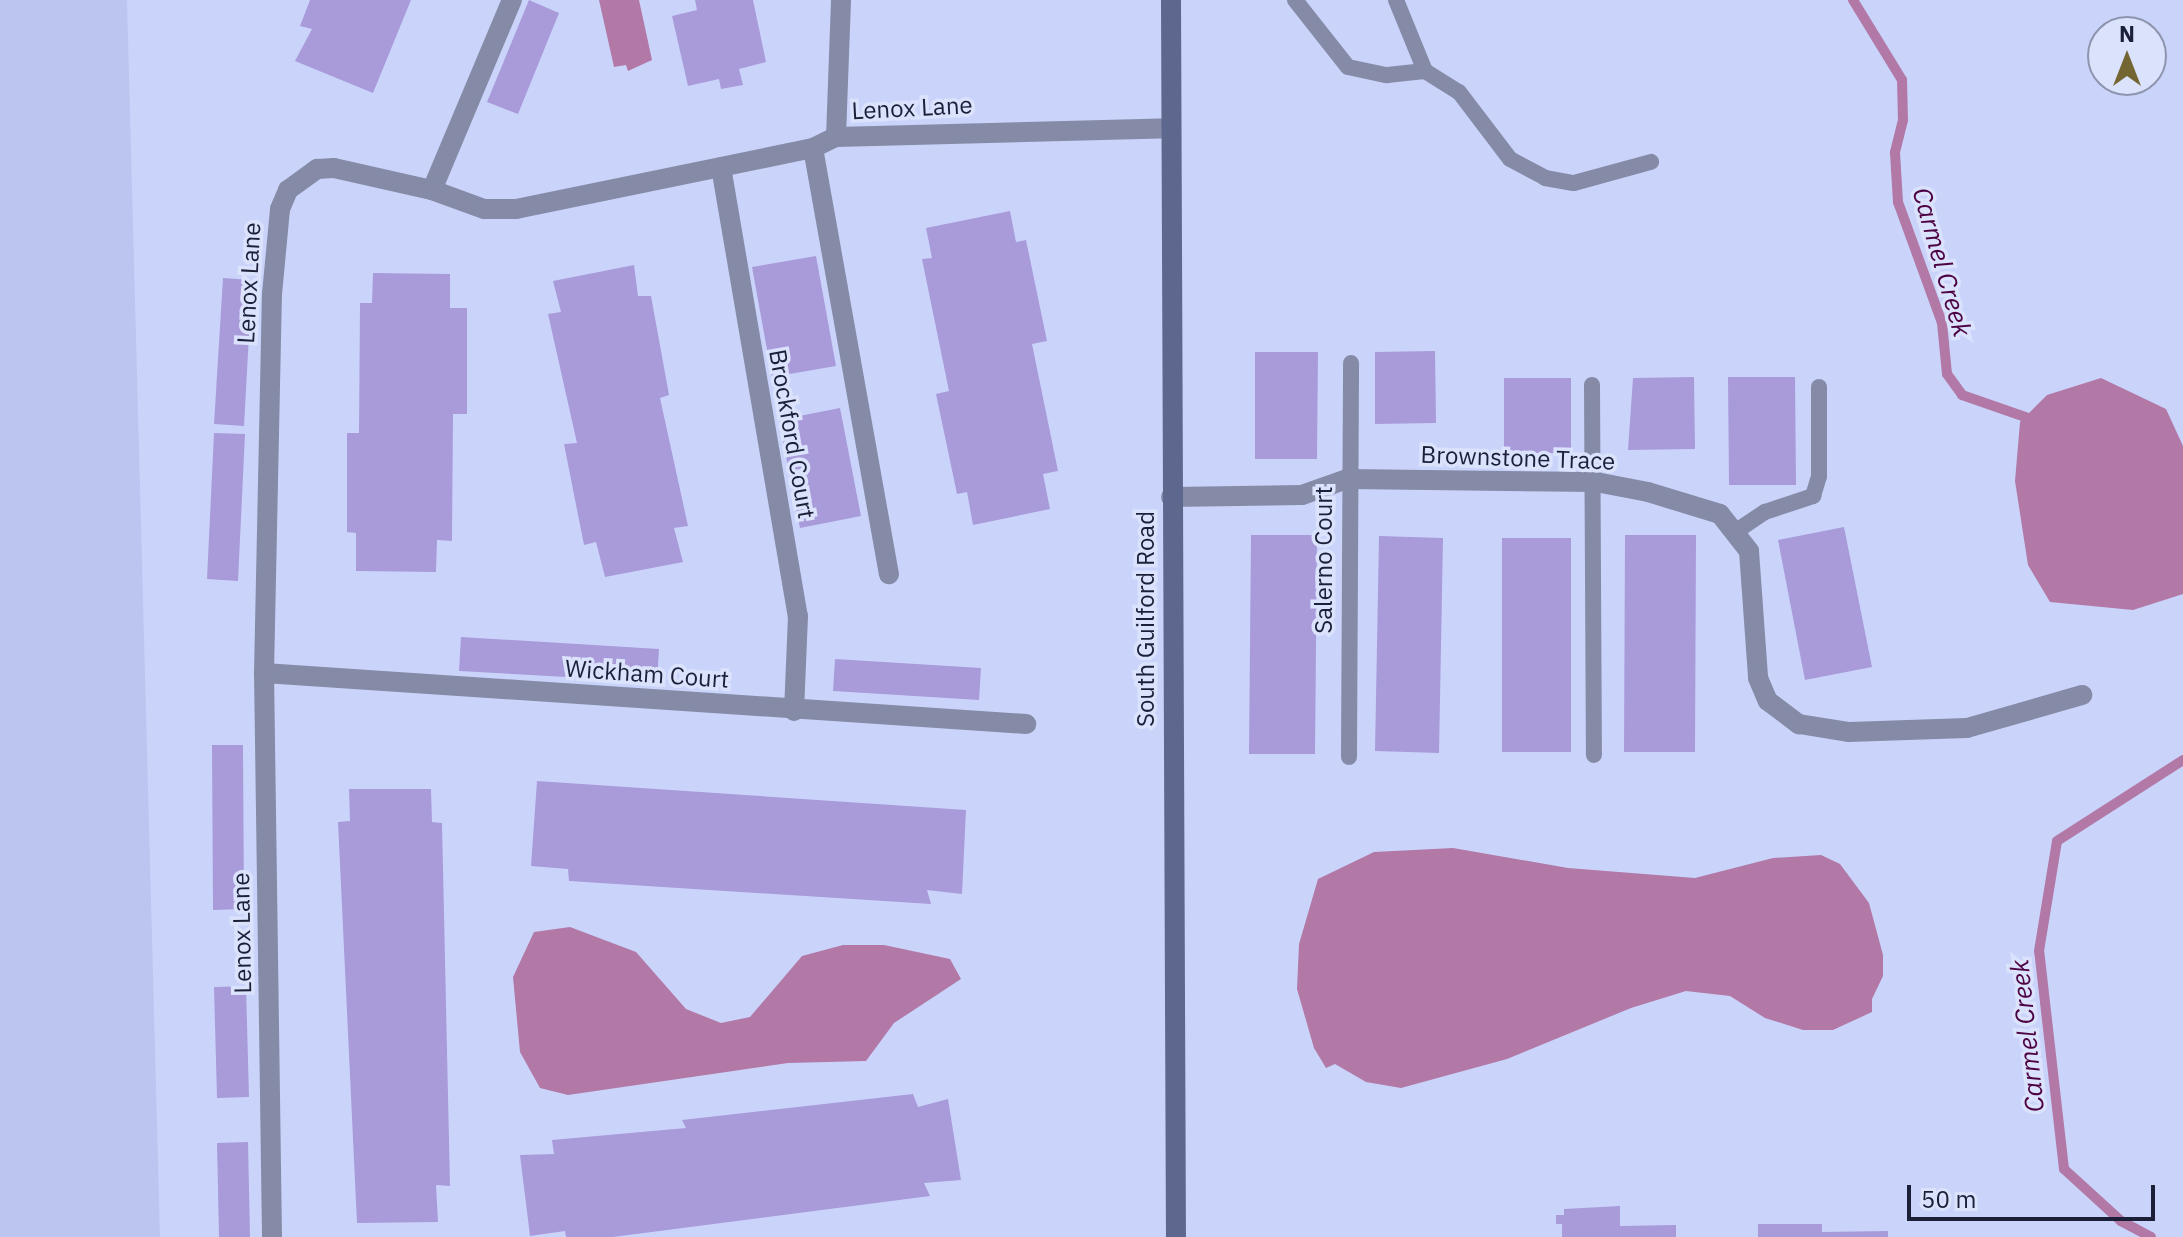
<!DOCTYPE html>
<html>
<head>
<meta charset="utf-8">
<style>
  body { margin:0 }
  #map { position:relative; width:2183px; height:1237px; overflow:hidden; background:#cad4fb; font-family:"IBM Plex Sans",sans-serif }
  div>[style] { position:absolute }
  .built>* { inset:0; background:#bbc5ef }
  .water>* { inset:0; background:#b278a6 }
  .stream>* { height:10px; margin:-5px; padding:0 5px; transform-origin:5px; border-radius:5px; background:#b278a6 }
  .building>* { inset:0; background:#a99ada }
  .service>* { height:16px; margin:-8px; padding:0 8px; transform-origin:8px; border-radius:8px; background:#858ba7 }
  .minor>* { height:20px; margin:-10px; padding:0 10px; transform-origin:10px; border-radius:10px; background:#858ba7 }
  .secondary>* { height:20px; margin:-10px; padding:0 10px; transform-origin:10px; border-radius:10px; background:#5e678e }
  span { translate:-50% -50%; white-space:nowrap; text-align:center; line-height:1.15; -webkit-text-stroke:7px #dbe2fc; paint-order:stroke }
  .street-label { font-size:24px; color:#1b2038 }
  .water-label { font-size:26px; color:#4c0243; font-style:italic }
  .north { position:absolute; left:2087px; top:16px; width:80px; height:80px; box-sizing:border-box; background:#dbe2fc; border:2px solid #8e94ae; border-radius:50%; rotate:0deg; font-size:22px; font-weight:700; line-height:32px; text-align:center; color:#1b2038 }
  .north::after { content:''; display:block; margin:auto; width:28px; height:36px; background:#746633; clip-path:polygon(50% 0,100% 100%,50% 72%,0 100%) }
  .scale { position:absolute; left:1907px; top:1185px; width:248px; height:36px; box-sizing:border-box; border:4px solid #1b2038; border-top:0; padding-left:10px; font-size:24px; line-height:28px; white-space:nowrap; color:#1b2038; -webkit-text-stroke:6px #dbe2fc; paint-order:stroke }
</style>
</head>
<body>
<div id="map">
  <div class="built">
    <i style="clip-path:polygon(0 0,127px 0,160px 1237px,0 1237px)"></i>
  </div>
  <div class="water">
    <i style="clip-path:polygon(599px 0,639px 0,652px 60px,628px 71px,626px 65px,614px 67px)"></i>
    <i style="clip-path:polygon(2101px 378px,2166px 409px,2183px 446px,2183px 594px,2133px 610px,2050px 602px,2028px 565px,2015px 481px,2020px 422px,2047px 395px)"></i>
    <i style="clip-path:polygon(1453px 848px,1568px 868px,1695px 878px,1773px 858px,1821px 855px,1840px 864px,1869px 903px,1883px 955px,1883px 976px,1872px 999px,1872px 1012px,1833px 1030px,1803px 1030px,1765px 1018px,1730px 996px,1686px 991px,1631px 1008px,1507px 1059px,1401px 1088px,1366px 1082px,1335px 1064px,1326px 1068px,1314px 1048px,1297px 989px,1299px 944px,1318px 879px,1374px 852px)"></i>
    <i style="clip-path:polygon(570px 927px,636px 952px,686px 1009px,721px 1023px,750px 1017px,802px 956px,843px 945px,884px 945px,950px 959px,961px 979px,894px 1023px,866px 1061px,788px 1063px,568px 1095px,540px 1088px,520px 1052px,513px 977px,534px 932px)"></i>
  </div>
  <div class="stream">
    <i style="left:1853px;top:0;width:94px;rotate:58.5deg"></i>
    <i style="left:1902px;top:80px;width:40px;rotate:88.6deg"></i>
    <i style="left:1903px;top:120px;width:34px;rotate:104deg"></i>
    <i style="left:1895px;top:153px;width:49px;rotate:86.5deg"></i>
    <i style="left:1898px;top:202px;width:129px;rotate:70deg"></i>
    <i style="left:1942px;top:323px;width:51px;rotate:84.4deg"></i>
    <i style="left:1947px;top:374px;width:26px;rotate:54deg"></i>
    <i style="left:1962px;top:395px;width:67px;rotate:19.2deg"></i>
    <i style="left:2025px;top:417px;width:11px;rotate:45deg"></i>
    <i style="left:2151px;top:1237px;width:34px;rotate:-152deg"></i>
    <i style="left:2121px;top:1221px;width:77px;rotate:-137.6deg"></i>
    <i style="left:2064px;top:1169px;width:219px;rotate:-96.5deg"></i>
    <i style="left:2039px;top:951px;width:111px;rotate:-80.7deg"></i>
    <i style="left:2057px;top:841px;width:150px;rotate:-32.7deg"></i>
  </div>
  <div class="building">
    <i style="clip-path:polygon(310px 0,411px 0,373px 93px,295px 61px,312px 29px,300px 26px)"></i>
    <i style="clip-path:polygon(529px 0,559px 13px,518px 114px,487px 102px)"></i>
    <i style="clip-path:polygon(695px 0,753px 0,766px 62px,739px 69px,743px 85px,721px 89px,719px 79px,688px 86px,672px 16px,697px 10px)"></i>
    <i style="clip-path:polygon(1010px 211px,1016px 242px,1026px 240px,1047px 341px,1032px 344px,1058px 471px,1043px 474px,1050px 509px,973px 525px,967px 492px,957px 494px,936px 394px,949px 391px,922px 259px,932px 258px,926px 228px)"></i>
    <i style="clip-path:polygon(816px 256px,836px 366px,772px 377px,752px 267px)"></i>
    <i style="clip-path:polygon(634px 265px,638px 296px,651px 296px,669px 395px,660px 398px,688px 526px,674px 528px,683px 562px,605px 577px,596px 542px,584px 545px,564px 444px,577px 443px,548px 314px,561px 312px,553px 281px)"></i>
    <i style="clip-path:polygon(373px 273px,450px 274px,450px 308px,467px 308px,467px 414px,453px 414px,452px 541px,437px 540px,436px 572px,356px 571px,356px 533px,347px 532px,347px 433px,359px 433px,360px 303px,372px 303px)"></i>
    <i style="clip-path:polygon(223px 278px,252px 280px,244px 426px,214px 424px)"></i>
    <i style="clip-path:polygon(1435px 351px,1436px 423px,1375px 424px,1375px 352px)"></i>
    <i style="clip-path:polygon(1255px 352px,1318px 352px,1317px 459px,1255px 459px)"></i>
    <i style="clip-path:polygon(1694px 377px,1695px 449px,1628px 450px,1633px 378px)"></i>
    <i style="clip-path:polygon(1728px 377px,1795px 377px,1796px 485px,1729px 485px)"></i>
    <i style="clip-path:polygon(1504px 378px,1571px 378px,1571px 453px,1504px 453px)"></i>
    <i style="clip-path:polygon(840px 408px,861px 516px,800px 528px,779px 420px)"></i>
    <i style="clip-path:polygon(214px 433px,245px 434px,238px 581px,207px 579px)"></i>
    <i style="clip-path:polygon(1844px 527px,1872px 667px,1805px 680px,1778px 540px)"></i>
    <i style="clip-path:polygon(1251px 535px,1317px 535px,1315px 754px,1249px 754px)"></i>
    <i style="clip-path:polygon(1625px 535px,1696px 535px,1695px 752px,1624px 752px)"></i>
    <i style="clip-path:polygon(1379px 536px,1443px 538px,1439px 753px,1375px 751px)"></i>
    <i style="clip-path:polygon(1502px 538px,1571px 538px,1571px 752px,1502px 752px)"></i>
    <i style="clip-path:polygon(461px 637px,659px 649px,657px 682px,459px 671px)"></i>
    <i style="clip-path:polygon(835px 659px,981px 668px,979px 700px,833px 691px)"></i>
    <i style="clip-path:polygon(212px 745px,243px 745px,244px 909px,213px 910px)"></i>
    <i style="clip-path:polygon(537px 781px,966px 810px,962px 894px,927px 890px,931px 904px,569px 881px,568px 869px,531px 866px)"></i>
    <i style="clip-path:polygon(349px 789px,431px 789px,432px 822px,442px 823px,450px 1186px,436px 1185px,438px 1222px,357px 1223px,338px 822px,350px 821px)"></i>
    <i style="clip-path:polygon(246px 986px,249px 1097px,217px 1098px,214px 987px)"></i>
    <i style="clip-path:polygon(913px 1094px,918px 1107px,948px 1099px,961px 1180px,924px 1183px,930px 1196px,613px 1237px,566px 1237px,565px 1231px,530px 1236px,520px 1155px,554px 1154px,552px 1140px,686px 1128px,682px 1120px)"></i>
    <i style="clip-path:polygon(248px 1142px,250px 1237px,219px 1237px,217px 1143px)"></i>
    <i style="clip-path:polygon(1620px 1206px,1620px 1226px,1676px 1225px,1676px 1237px,1562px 1237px,1562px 1224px,1556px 1224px,1556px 1215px,1564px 1215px,1564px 1209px)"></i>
    <i style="clip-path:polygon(1758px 1224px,1822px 1224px,1822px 1232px,1888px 1231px,1888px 1237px,1758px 1237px)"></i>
  </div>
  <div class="service">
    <i style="left:1295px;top:0;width:85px;rotate:51.7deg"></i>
    <i style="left:1348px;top:67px;width:40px;rotate:12deg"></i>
    <i style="left:1387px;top:75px;width:38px;rotate:-6deg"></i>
    <i style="left:1425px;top:71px;width:40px;rotate:32deg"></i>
    <i style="left:1459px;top:92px;width:84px;rotate:52.7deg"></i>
    <i style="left:1510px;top:159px;width:40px;rotate:28deg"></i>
    <i style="left:1545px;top:178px;width:29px;rotate:10deg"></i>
    <i style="left:1574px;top:183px;width:80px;rotate:-15.3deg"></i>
    <i style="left:1396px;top:0;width:77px;rotate:67.8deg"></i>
    <i style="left:1592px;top:385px;width:370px;rotate:89.7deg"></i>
    <i style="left:1735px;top:532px;width:36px;rotate:-34deg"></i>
    <i style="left:1765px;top:512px;width:51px;rotate:-18.4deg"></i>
    <i style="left:1813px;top:496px;width:21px;rotate:-73deg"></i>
    <i style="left:1819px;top:476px;width:89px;rotate:-90deg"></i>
    <i style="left:1349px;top:757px;width:394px;rotate:-89.7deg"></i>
  </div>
  <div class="minor">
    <i style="left:836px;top:137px;width:137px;rotate:-87.9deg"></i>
    <i style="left:813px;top:148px;width:433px;rotate:79.9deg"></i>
    <i style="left:721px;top:167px;width:456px;rotate:80.3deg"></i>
    <i style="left:798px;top:616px;width:95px;rotate:92.4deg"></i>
    <i style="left:432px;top:190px;width:206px;rotate:-67.2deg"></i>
    <i style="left:1171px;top:497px;width:131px;rotate:-0.9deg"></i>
    <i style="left:1302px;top:495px;width:48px;rotate:-19.6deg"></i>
    <i style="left:1347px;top:479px;width:249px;rotate:0.7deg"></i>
    <i style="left:1596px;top:482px;width:53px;rotate:10.9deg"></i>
    <i style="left:1648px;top:492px;width:75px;rotate:17deg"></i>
    <i style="left:1720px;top:514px;width:47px;rotate:51.9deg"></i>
    <i style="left:1749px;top:551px;width:127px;rotate:85.9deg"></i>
    <i style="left:1758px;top:678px;width:25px;rotate:67deg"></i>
    <i style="left:1768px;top:701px;width:39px;rotate:37deg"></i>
    <i style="left:1799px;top:724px;width:51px;rotate:9.1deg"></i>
    <i style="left:1849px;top:732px;width:118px;rotate:-1.9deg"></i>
    <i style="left:1967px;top:728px;width:120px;rotate:-16deg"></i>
    <i style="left:264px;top:673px;width:764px;rotate:3.83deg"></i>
    <i style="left:272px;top:1237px;width:564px;rotate:-90.81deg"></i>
    <i style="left:264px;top:673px;width:379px;rotate:-88.8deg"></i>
    <i style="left:272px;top:294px;width:85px;rotate:-84.6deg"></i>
    <i style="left:280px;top:209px;width:21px;rotate:-67deg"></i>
    <i style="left:288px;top:190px;width:36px;rotate:-36deg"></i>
    <i style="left:317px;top:169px;width:17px;rotate:-3deg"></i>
    <i style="left:334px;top:168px;width:100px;rotate:12.7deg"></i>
    <i style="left:432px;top:190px;width:55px;rotate:20.1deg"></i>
    <i style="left:484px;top:209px;width:32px"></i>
    <i style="left:516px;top:209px;width:303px;rotate:-11.6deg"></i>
    <i style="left:813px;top:148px;width:25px;rotate:-26deg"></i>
    <i style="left:836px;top:137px;width:334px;rotate:-1.5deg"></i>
  </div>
  <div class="secondary">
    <i style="left:1171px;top:0;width:1237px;rotate:89.77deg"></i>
  </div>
  <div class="street-label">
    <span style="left:912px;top:108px;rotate:-3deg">Lenox Lane</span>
    <span style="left:249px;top:283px;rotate:-87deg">Lenox Lane</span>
    <span style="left:792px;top:434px;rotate:80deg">Brockford Court</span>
    <span style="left:1518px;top:458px;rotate:2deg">Brownstone Trace</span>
    <span style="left:1324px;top:560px;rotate:-90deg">Salerno Court</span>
    <span style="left:1146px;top:619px;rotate:-90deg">South Guilford Road</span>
    <span style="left:647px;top:674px;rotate:4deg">Wickham Court</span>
    <span style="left:242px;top:933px;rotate:-91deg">Lenox Lane</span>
  </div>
  <div class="water-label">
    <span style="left:1942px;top:262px;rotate:74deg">Carmel Creek</span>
    <span style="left:2027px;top:1036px;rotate:-96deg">Carmel Creek</span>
  </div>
  <div class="north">N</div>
  <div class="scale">50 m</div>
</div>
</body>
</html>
